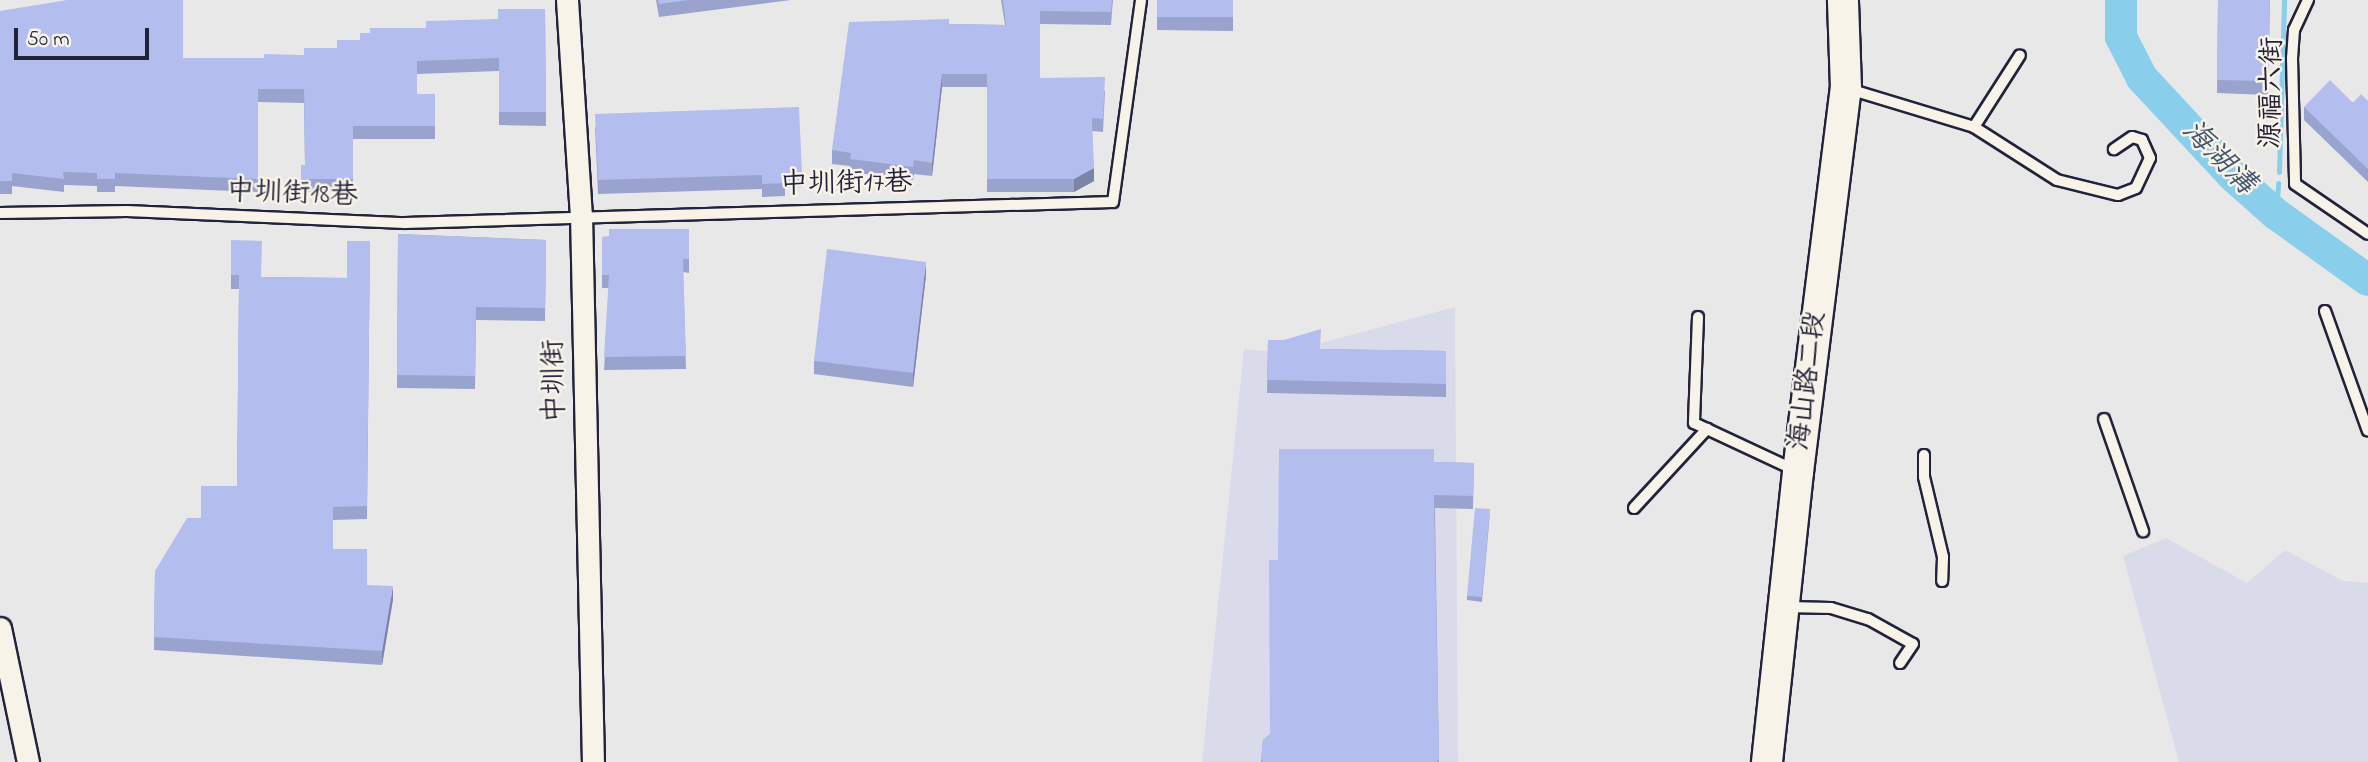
<!DOCTYPE html>
<html>
<head>
<meta charset="utf-8">
<style>
  body { margin:0 }
  #map { position:relative; width:2368px; height:762px; overflow:hidden; background:#e9e8e9; font-family:"Indie Flower","LXGW WenKai TC",sans-serif }
  div>[style] { position:absolute }
  .built>* { inset:0; background:#d9dbea }
  .stream>* { height:5px; margin:-2.5px; padding:0 2.5px; transform-origin:2.5px; border-radius:2.5px; background:#89ceea }
  .river>* { height:32px; margin:-16px; padding:0 16px; transform-origin:16px; border-radius:16px; background:#89ceea }
  .roads { filter:drop-shadow(2px 0 #22223b) drop-shadow(-2px 0 #22223b) drop-shadow(0 2px #22223b) drop-shadow(0 -2px #22223b) }
  .service>* { height:10px; margin:-5px; padding:0 5px; transform-origin:5px; border-radius:5px; background:#f7f3e8 }
  .minor>* { height:21px; margin:-10.5px; padding:0 10.5px; transform-origin:10.5px; border-radius:10.5px; background:#f7f3e8 }
  .secondary>* { height:30px; margin:-15px; padding:0 15px; transform-origin:15px; border-radius:15px; background:#f7f3e8 }
  .wall>* { inset:0; background:#9aa3cd }
  .shaded-wall>* { inset:0; background:#7d84a7 }
  .building>* { inset:0; background:#b3bdee }
  span { translate:-50% -50%; white-space:nowrap; text-align:center; line-height:1.15; -webkit-text-stroke:5px #f7f3e8; paint-order:stroke }
  .street-label { font-size:28px; color:#22223b }
  .water-label { font-size:30px; color:#415670; font-style:italic }
  .scale { position:absolute; left:14px; top:28px; width:135px; height:32px; box-sizing:border-box; border:4px solid #22223b; border-top:0; padding-left:9px; font-size:21px; line-height:24px; white-space:nowrap; color:#22223b; -webkit-text-stroke:5px #f7f3e8; paint-order:stroke }
</style>
</head>
<body>
<div id="map">
  <div class="built">
    <i style="clip-path:polygon(1455px 307px,1458px 762px,1202px 762px,1244px 349px,1284px 353px)"></i>
    <i style="clip-path:polygon(2166px 538px,2247px 583px,2285px 550px,2343px 581px,2368px 583px,2368px 762px,2179px 762px,2123px 556px)"></i>
  </div>
  <div class="stream">
    <i style="left:2279px;top:172px;width:172px;rotate:-88.3deg"></i>
    <i style="left:2276px;top:214px;width:31px;rotate:-86deg"></i>
  </div>
  <div class="river">
    <i style="left:2121px;top:0;width:37px;rotate:90deg"></i>
    <i style="left:2121px;top:37px;width:46px;rotate:62.9deg"></i>
    <i style="left:2142px;top:78px;width:132px;rotate:47.1deg"></i>
    <i style="left:2232px;top:175px;width:59px;rotate:41.6deg"></i>
    <i style="left:2276px;top:214px;width:113px;rotate:35.7deg"></i>
  </div>
  <div class="roads">
    <div class="service">
      <i style="left:2308px;top:0;width:33px;rotate:115deg"></i>
      <i style="left:2294px;top:30px;width:28px;rotate:94deg"></i>
      <i style="left:2292px;top:58px;width:126px;rotate:88.6deg"></i>
      <i style="left:2295px;top:184px;width:88px;rotate:34.4deg"></i>
      <i style="left:1849px;top:89px;width:131px;rotate:16.9deg"></i>
      <i style="left:1974px;top:127px;width:98px;rotate:32.6deg"></i>
      <i style="left:2057px;top:180px;width:63px;rotate:13.8deg"></i>
      <i style="left:2118px;top:195px;width:19px;rotate:-21deg"></i>
      <i style="left:2136px;top:188px;width:33px;rotate:-65deg"></i>
      <i style="left:2150px;top:158px;width:20px;rotate:-114deg"></i>
      <i style="left:2142px;top:140px;width:10px;rotate:-163deg"></i>
      <i style="left:2132px;top:137px;width:22px;rotate:146deg"></i>
      <i style="left:1974px;top:127px;width:85px;rotate:-57.4deg"></i>
      <i style="left:0;top:213px;width:127px;rotate:-0.9deg"></i>
      <i style="left:127px;top:211px;width:278px;rotate:2.5deg"></i>
      <i style="left:405px;top:223px;width:708px;rotate:-1.7deg"></i>
      <i style="left:1113px;top:202px;width:204px;rotate:-82.1deg"></i>
      <i style="left:2325px;top:311px;width:127px;rotate:70.3deg"></i>
      <i style="left:1698px;top:317px;width:106px;rotate:92.2deg"></i>
      <i style="left:1694px;top:423px;width:111px;rotate:25deg"></i>
      <i style="left:2104px;top:419px;width:119px;rotate:70.8deg"></i>
      <i style="left:1924px;top:455px;width:22px;rotate:90deg"></i>
      <i style="left:1924px;top:477px;width:82px;rotate:76.6deg"></i>
      <i style="left:1943px;top:557px;width:24px;rotate:92deg"></i>
      <i style="left:1634px;top:508px;width:108px;rotate:-47.3deg"></i>
      <i style="left:1787px;top:607px;width:44px;rotate:1.3deg"></i>
      <i style="left:1831px;top:608px;width:39px;rotate:17deg"></i>
      <i style="left:1868px;top:619px;width:51px;rotate:29.1deg"></i>
      <i style="left:1913px;top:644px;width:23px;rotate:124deg"></i>
    </div>
    <div class="minor">
      <i style="left:567px;top:0;width:214px;rotate:86.3deg"></i>
      <i style="left:581px;top:214px;width:548px;rotate:88.75deg"></i>
      <i style="left:0;top:628px;width:137px;rotate:78.2deg"></i>
    </div>
    <div class="secondary">
      <i style="left:1767px;top:762px;width:292px;rotate:-83.9deg"></i>
      <i style="left:1798px;top:472px;width:387px;rotate:-82.9deg"></i>
      <i style="left:1846px;top:88px;width:88px;rotate:-92deg"></i>
    </div>
  </div>
  <div class="wall">
    <i style="clip-path:polygon(656px 0,791px 0,659px 17px)"></i>
    <i style="clip-path:polygon(1001px 0,1113px 0,1111px 25px,1040px 24px,1040px 78px,1105px 91px,1103px 132px,1092px 131px,1094px 181px,1074px 192px,987px 192px,987px 87px,942px 87px,932px 176px,914px 174px,913px 180px,850px 172px,850px 166px,832px 164px,832px 150px,949px 24px,1005px 25px)"></i>
    <i style="clip-path:polygon(1157px 0,1233px 0,1233px 31px,1157px 30px)"></i>
    <i style="clip-path:polygon(2218px 0,2270px 0,2268px 95px,2217px 93px)"></i>
    <i style="clip-path:polygon(545px 9px,546px 126px,499px 125px,499px 71px,417px 74px,417px 94px,435px 94px,435px 139px,353px 139px,353px 192px,301px 192px,301px 165px,305px 165px,304px 103px,258px 102px,258px 192px,115px 186px,115px 192px,97px 192px,97px 186px,64px 185px,64px 192px,12px 186px,12px 194px,0 194px,0 11px,183px 58px,264px 58px,304px 55px,337px 48px,360px 40px,370px 33px,426px 28px,498px 19px)"></i>
    <i style="clip-path:polygon(2368px 101px,2368px 182px,2304px 120px,2304px 107px)"></i>
    <i style="clip-path:polygon(595px 127px,802px 174px,802px 187px,785px 188px,785px 196px,762px 197px,762px 189px,598px 194px)"></i>
    <i style="clip-path:polygon(689px 229px,689px 273px,683px 272px,686px 369px,604px 370px,609px 288px,602px 288px,602px 237px)"></i>
    <i style="clip-path:polygon(398px 234px,546px 240px,545px 321px,476px 320px,475px 389px,397px 388px)"></i>
    <i style="clip-path:polygon(231px 240px,261px 277px,347px 278px,370px 241px,367px 519px,333px 520px,333px 549px,367px 585px,393px 599px,382px 665px,154px 650px,155px 571px,201px 518px,237px 486px,239px 289px,231px 289px)"></i>
    <i style="clip-path:polygon(926px 275px,913px 387px,814px 374px,814px 361px)"></i>
    <i style="clip-path:polygon(1268px 340px,1321px 349px,1446px 351px,1446px 397px,1267px 393px)"></i>
    <i style="clip-path:polygon(1434px 462px,1474px 463px,1473px 509px,1435px 508px,1439px 762px,1261px 762px,1263px 740px,1270px 734px,1278px 560px)"></i>
    <i style="clip-path:polygon(1490px 513px,1482px 602px,1467px 600px,1467px 596px)"></i>
  </div>
  <div class="shaded-wall">
    <i style="clip-path:polygon(942px 74px,942px 87px,932px 176px,932px 163px)"></i>
    <i style="clip-path:polygon(1094px 168px,1094px 181px,1074px 192px,1074px 179px)"></i>
    <i style="clip-path:polygon(926px 262px,926px 275px,913px 387px,913px 373px)"></i>
    <i style="clip-path:polygon(393px 586px,393px 599px,382px 665px,382px 651px)"></i>
  </div>
  <div class="building">
    <i style="clip-path:polygon(67px 0,183px 0,183px 58px,264px 58px,264px 54px,304px 55px,304px 48px,337px 48px,337px 40px,360px 40px,360px 33px,370px 33px,370px 28px,426px 28px,426px 21px,498px 19px,498px 9px,545px 9px,546px 112px,499px 112px,499px 58px,417px 61px,417px 94px,435px 94px,435px 126px,353px 126px,353px 179px,301px 179px,301px 165px,305px 165px,304px 89px,258px 89px,258px 179px,115px 173px,115px 179px,97px 179px,97px 173px,63px 172px,64px 179px,12px 173px,12px 181px,0 181px,0 11px)"></i>
    <i style="clip-path:polygon(658px 0,689px 0,659px 4px)"></i>
    <i style="clip-path:polygon(1003px 0,1112px 0,1111px 12px,1040px 11px,1040px 78px,1105px 77px,1103px 119px,1092px 118px,1094px 168px,1074px 179px,987px 179px,987px 74px,942px 74px,932px 163px,914px 160px,913px 167px,850px 159px,851px 153px,832px 150px,849px 22px,949px 19px,949px 24px,1006px 25px)"></i>
    <i style="clip-path:polygon(1157px 0,1233px 0,1233px 17px,1157px 17px)"></i>
    <i style="clip-path:polygon(2218px 0,2270px 0,2268px 81px,2217px 80px)"></i>
    <i style="clip-path:polygon(2330px 80px,2353px 103px,2361px 94px,2368px 101px,2368px 169px,2304px 107px)"></i>
    <i style="clip-path:polygon(799px 107px,802px 174px,784px 175px,785px 183px,762px 184px,762px 175px,598px 180px,595px 114px)"></i>
    <i style="clip-path:polygon(609px 229px,689px 229px,689px 259px,683px 259px,686px 356px,604px 357px,609px 275px,602px 275px,602px 237px,609px 237px)"></i>
    <i style="clip-path:polygon(398px 234px,546px 240px,545px 308px,476px 307px,475px 376px,397px 375px)"></i>
    <i style="clip-path:polygon(231px 240px,262px 241px,261px 277px,347px 278px,347px 241px,370px 241px,367px 506px,333px 507px,333px 549px,367px 549px,367px 585px,393px 586px,382px 651px,154px 637px,155px 571px,187px 518px,201px 518px,201px 486px,237px 486px,239px 275px,231px 275px)"></i>
    <i style="clip-path:polygon(827px 249px,926px 262px,913px 373px,814px 361px)"></i>
    <i style="clip-path:polygon(1321px 329px,1320px 349px,1446px 351px,1446px 384px,1267px 380px,1268px 340px,1284px 340px)"></i>
    <i style="clip-path:polygon(1279px 449px,1434px 449px,1434px 462px,1474px 463px,1473px 496px,1434px 495px,1439px 758px,1437px 762px,1263px 762px,1261px 760px,1263px 740px,1270px 734px,1269px 560px,1278px 560px)"></i>
    <i style="clip-path:polygon(1475px 508px,1490px 509px,1482px 597px,1467px 596px)"></i>
  </div>
  <div class="street-label">
    <span style="left:2273px;top:93px;rotate:-89deg">源福六街</span>
    <span style="left:846px;top:185px;rotate:-1deg">中圳街17巷</span>
    <span style="left:292px;top:195px;rotate:2deg">中圳街18巷</span>
    <span style="left:556px;top:381px;rotate:-91deg">中圳街</span>
    <span style="left:1809px;top:381px;rotate:-83deg">海山路二段</span>
  </div>
  <div class="water-label">
    <span style="left:2218px;top:158px;rotate:45deg">海湖溝</span>
  </div>
  <div class="scale">50 m</div>
</div>
</body>
</html>
